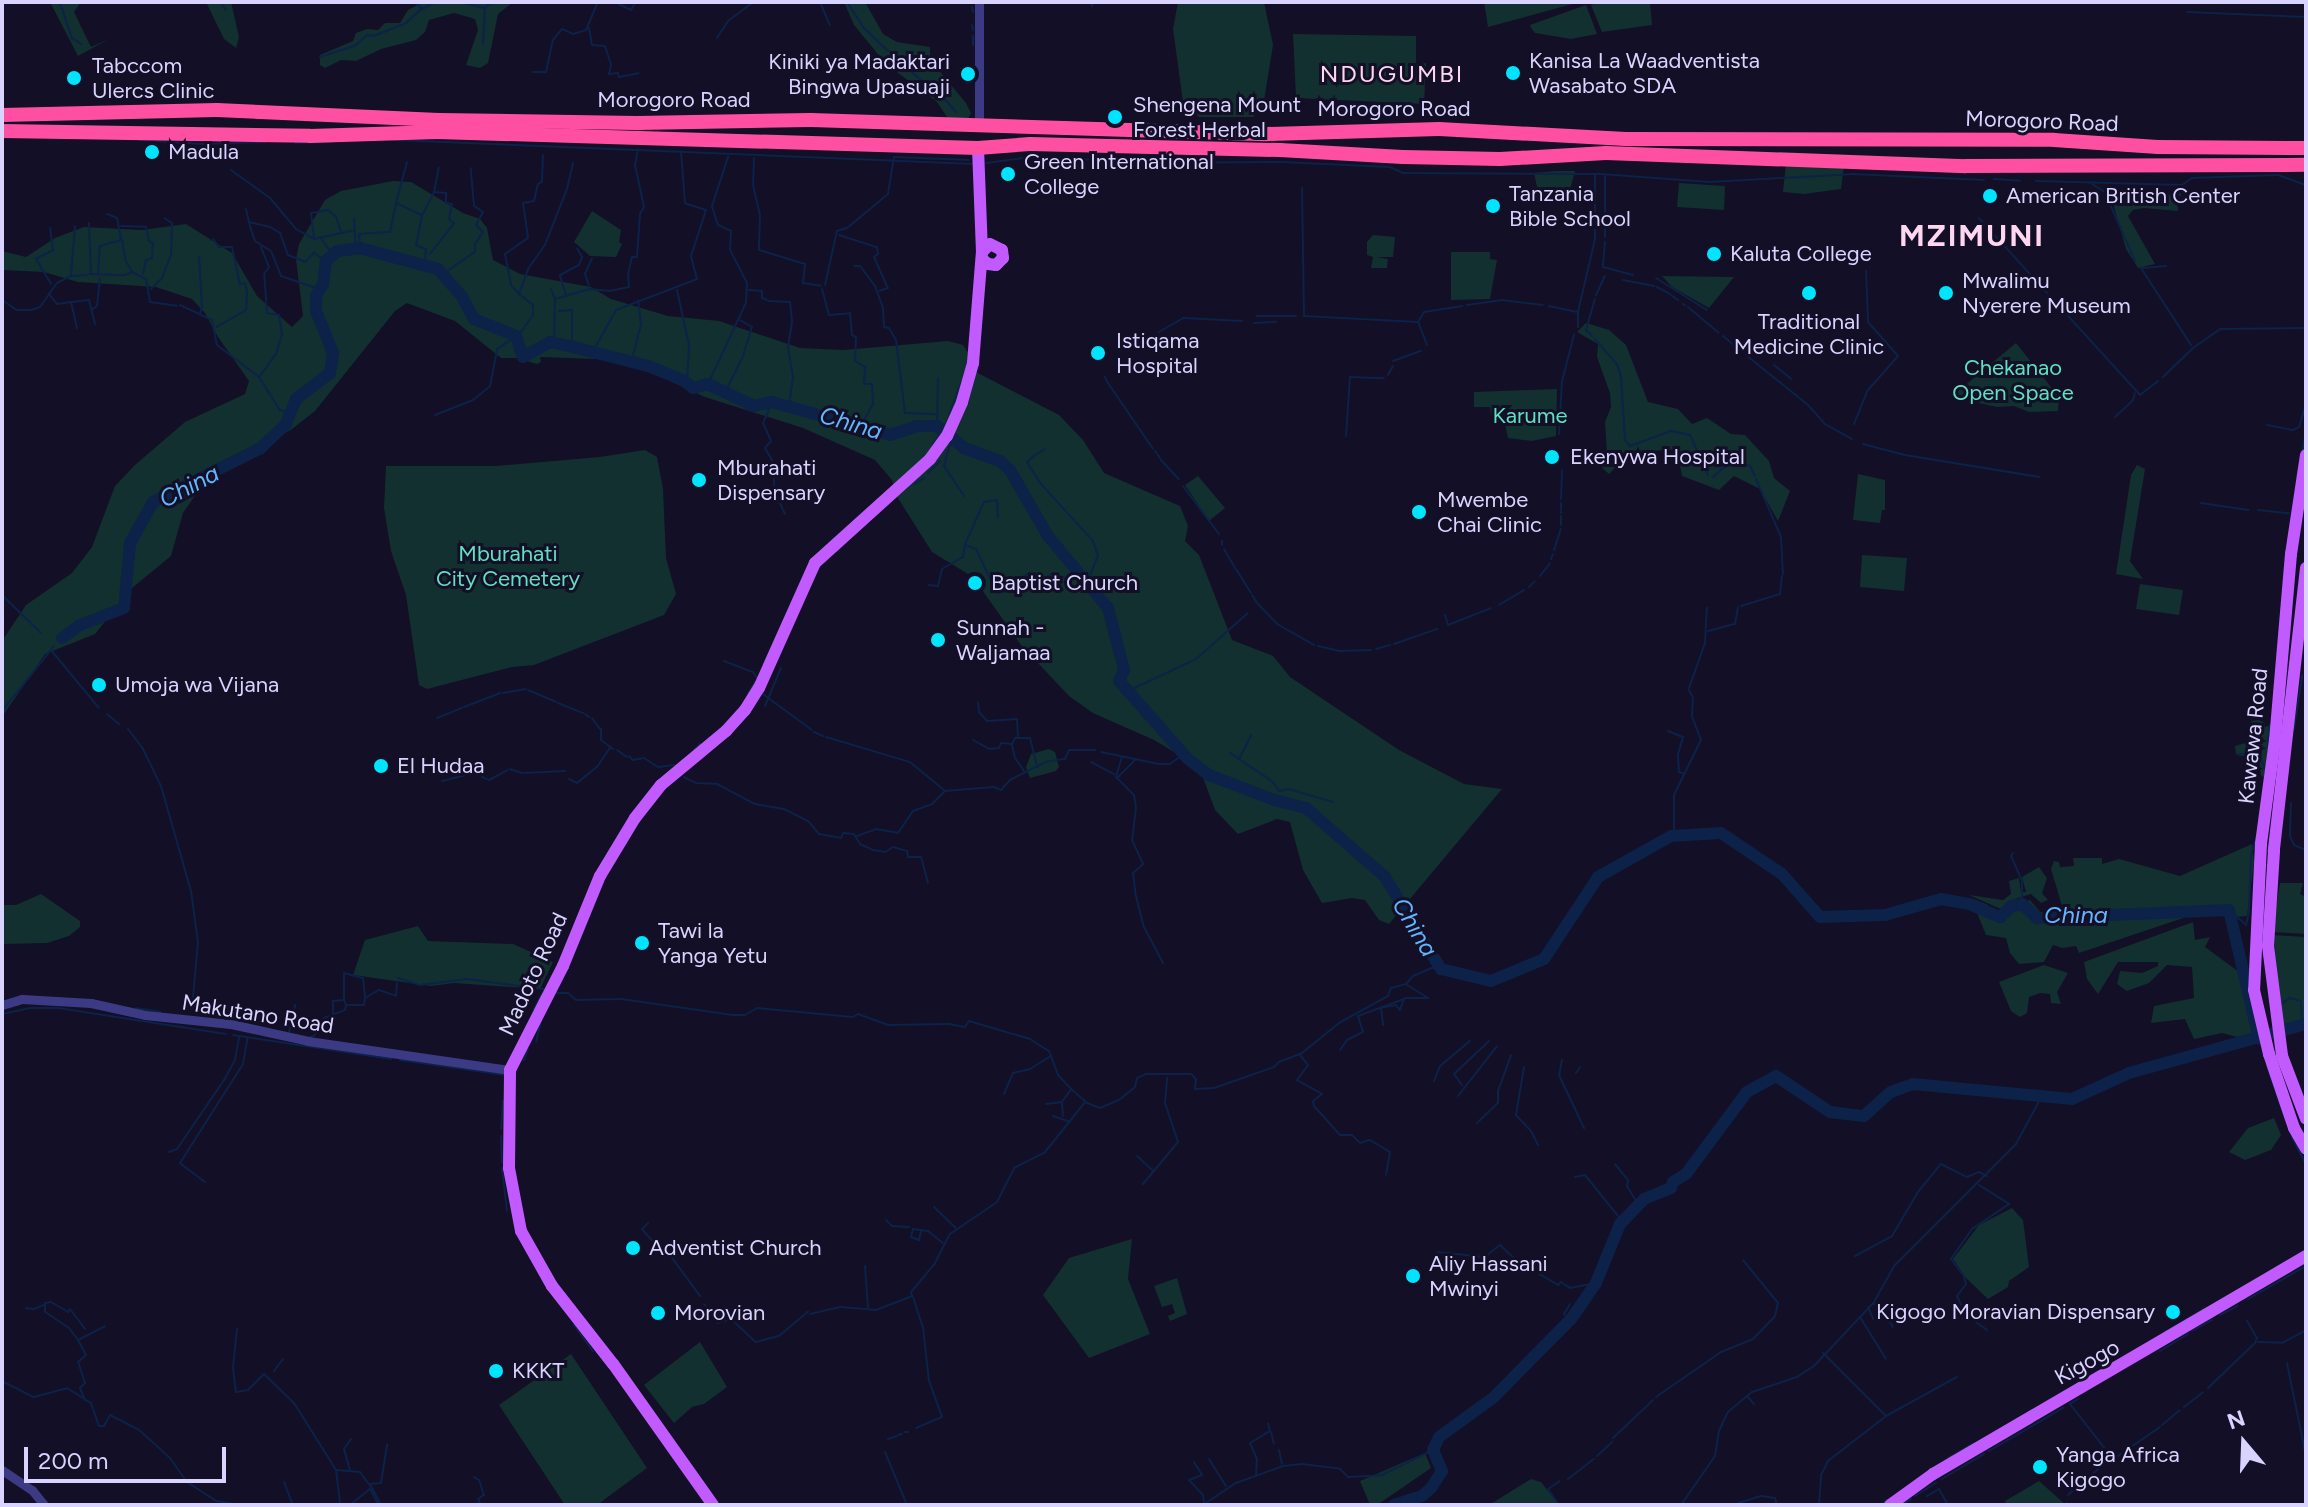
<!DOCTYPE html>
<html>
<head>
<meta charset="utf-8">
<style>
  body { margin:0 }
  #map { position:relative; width:2308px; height:1507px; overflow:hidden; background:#130f26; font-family:Figtree,sans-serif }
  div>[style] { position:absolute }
  .green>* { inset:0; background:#12302f }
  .stream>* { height:2px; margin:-1px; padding:0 1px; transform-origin:1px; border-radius:1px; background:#0c2248 }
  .river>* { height:12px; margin:-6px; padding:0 6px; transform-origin:6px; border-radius:6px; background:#0c2248 }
  .minor>* { height:9px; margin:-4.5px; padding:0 4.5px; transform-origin:4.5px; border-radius:4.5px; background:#3d3a85 }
  .major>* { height:12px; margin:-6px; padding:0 6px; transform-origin:6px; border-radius:6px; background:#c25bff }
  .highway>* { height:14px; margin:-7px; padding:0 7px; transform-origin:7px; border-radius:7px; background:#ff4fa3 }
  .dots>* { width:22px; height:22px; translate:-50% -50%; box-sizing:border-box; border:4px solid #130f26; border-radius:50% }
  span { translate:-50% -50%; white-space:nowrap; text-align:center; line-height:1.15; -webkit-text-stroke:6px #130f26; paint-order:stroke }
  .poi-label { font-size:22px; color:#d9d4ff }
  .left { translate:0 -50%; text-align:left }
  .right { translate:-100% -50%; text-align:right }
  .street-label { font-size:22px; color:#d9d4ff }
  .park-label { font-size:22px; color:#5fe0c0 }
  .neighbourhood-label { font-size:24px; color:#ffd6f0; letter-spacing:2px }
  .water-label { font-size:24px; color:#62b6ff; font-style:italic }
  .district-label { font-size:30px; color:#ffd6f0; font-weight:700; letter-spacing:2px }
  .frame { position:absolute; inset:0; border:4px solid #d9d4ff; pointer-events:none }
  .north { position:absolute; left:2204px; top:1403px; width:80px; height:80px; -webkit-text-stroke:6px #130f26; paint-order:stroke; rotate:341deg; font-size:22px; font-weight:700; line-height:32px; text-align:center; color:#d9d4ff }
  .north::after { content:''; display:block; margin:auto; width:28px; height:36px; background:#d9d4ff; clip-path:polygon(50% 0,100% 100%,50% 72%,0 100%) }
  .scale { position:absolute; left:24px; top:1447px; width:202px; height:36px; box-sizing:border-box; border:4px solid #d9d4ff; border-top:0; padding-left:10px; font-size:24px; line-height:28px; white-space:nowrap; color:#d9d4ff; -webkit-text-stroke:6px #130f26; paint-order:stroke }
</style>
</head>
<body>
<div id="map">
  <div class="green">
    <i style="clip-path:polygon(50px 2px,81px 2px,74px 12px,91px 47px,109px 39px,78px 56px)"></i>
    <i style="clip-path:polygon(206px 2px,231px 2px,239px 37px,236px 48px,224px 39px)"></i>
    <i style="clip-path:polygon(423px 2px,513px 2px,498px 14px,488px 63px,480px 68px,466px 65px,478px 30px,475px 19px,454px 13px,429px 20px,425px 32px,416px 40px,381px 49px,356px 61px,341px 60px,325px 68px,320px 65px,320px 55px,353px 41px,356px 33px,367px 29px,378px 30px,385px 23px,400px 23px,408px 10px)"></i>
    <i style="clip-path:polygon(844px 2px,865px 2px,883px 34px,897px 42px,930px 47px,930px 66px,936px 67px,966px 103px,971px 113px,967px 121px,949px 120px,937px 102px,886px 64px,854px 25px)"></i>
    <i style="clip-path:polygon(1178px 2px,1264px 2px,1273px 45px,1263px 107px,1253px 117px,1199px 117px,1183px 102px,1173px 29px)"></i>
    <i style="clip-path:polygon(1484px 2px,1576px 2px,1576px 3px,1488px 27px)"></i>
    <i style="clip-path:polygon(1599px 2px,1650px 2px,1652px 25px,1602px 32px,1591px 5px)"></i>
    <i style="clip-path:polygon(1586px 5px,1597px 34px,1571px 39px,1535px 33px,1531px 28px,1530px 25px)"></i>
    <i style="clip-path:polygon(1293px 34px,1416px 36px,1416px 64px,1426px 63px,1424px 104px,1296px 98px)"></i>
    <i style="clip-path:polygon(1786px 163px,1844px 166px,1841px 189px,1804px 194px,1783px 192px)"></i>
    <i style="clip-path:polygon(1555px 171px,1575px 171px,1570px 190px,1545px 191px,1537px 187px,1534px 173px)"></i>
    <i style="clip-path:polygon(393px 181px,411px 182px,463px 213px,480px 219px,487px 228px,493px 260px,520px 274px,591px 287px,611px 299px,668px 316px,719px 321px,800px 348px,843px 350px,948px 341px,963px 345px,971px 357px,972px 370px,1059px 415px,1083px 440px,1104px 473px,1180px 506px,1188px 526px,1185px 541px,1199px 555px,1232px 640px,1273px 656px,1290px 677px,1399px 750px,1464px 784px,1502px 789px,1389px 924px,1379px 920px,1365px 900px,1352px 898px,1322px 903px,1303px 870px,1290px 822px,1277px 819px,1238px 834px,1215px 810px,1199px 767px,1154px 740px,1093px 713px,1069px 696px,1021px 645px,973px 577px,932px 552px,896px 495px,892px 480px,875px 460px,803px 428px,705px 397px,623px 360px,540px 357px,541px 362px,537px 364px,516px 358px,501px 358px,455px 321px,407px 303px,395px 311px,315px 411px,292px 429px,207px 478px,183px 513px,171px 556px,132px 588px,95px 634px,45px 654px,2px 717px,2px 641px,26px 605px,72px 573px,92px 547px,115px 486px,135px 465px,185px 422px,245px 394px,249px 381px,218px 337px,205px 313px,192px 299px,156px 287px,78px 282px,44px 272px,2px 270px,2px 251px,26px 257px,55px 238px,84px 227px,142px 230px,186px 224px,232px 253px,257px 296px,292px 327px,303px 316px,296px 259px,299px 244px,325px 200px,341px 191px)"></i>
    <i style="clip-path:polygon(1679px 183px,1725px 186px,1724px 210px,1677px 207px)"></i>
    <i style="clip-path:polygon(2112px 189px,2176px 195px,2178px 211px,2144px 208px,2133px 210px,2128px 216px,2155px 264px,2138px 268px,2126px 249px,2110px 193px)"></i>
    <i style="clip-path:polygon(592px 211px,621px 230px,619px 242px,622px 244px,616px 257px,590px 256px,574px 242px)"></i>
    <i style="clip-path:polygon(1373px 235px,1395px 237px,1393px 257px,1376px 257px,1388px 259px,1387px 268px,1371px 268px,1373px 257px,1367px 255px,1367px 242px)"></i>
    <i style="clip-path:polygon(1490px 252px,1490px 259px,1497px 260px,1490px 299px,1451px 300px,1451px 252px)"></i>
    <i style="clip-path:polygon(1662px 276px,1734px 277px,1709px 308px,1672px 287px)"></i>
    <i style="clip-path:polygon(1586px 323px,1609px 330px,1626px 345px,1648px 402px,1678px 409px,1692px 424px,1707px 418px,1731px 434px,1745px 435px,1769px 461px,1774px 478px,1790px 491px,1778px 521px,1760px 489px,1734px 476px,1719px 490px,1682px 476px,1677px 449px,1618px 454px,1623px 460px,1609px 474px,1602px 468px,1615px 455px,1607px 454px,1605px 422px,1611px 407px,1610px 393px,1597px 357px,1598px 344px,1577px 332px)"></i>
    <i style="clip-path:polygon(2016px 343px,2059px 397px,2058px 411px,2029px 412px,2014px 406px,1997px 407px,1951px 397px)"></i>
    <i style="clip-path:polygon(1557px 389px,1556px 436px,1532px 441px,1508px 438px,1504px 419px,1491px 415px,1490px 407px,1474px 407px,1474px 392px)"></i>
    <i style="clip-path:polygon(645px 450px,657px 457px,663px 489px,666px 558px,676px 594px,664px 615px,534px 665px,512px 667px,427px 689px,419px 685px,406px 595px,391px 551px,384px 508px,386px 466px,495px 466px,600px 457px)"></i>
    <i style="clip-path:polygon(2137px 465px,2145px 469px,2130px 561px,2143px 579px,2116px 574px,2131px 475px)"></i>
    <i style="clip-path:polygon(1858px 474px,1885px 480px,1885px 510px,1882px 510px,1880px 523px,1853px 520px)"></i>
    <i style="clip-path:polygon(1198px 476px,1225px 508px,1209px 521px,1185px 485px)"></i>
    <i style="clip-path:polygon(1862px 555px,1907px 558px,1904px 591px,1860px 587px)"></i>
    <i style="clip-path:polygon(2140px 584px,2183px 590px,2179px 615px,2136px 609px)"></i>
    <i style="clip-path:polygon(2259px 720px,2265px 723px,2265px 727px,2271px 725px,2264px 777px,2261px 776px,2259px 758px,2236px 755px,2235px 746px,2248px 742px,2258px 744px,2261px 734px,2252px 728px,2251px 721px)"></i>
    <i style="clip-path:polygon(1049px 749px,1055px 752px,1059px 767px,1056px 771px,1030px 778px,1026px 767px,1031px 754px)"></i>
    <i style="clip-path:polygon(2252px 844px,2254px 862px,2247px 916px,2227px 918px,2207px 910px,2079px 953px,2076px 946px,2062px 948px,2053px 945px,2044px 962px,2019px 964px,2010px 953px,2006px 938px,1986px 935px,1971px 898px,1988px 905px,1991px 918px,1996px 920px,2003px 911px,2009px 918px,2009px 909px,2014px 904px,2030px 900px,2041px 913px,2065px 916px,2051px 869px,2054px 861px,2059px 862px,2060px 867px,2074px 866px,2073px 858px,2102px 858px,2102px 864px,2119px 859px,2180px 876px)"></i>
    <i style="clip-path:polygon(2039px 867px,2047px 878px,2042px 893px,2048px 900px,2041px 903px,2031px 894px,2015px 899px,2003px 910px,1969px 895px,2003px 900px,2011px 894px,2009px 881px,2019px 878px,2021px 892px,2026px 892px,2022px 877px)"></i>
    <i style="clip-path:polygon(2280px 883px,2303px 883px,2300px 894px,2306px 897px,2306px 934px,2272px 932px)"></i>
    <i style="clip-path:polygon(41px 894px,80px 921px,80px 927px,69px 936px,47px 943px,2px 944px,2px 905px,16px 905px)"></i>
    <i style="clip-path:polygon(2193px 922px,2195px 940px,2210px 937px,2205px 947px,2239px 972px,2254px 1011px,2252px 1033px,2237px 1037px,2222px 1033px,2194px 1039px,2185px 1019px,2151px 1023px,2154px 1006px,2194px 998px,2192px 967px,2167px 965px,2149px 983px,2127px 991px,2117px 984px,2120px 971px,2142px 973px,2158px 966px,2158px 962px,2118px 962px,2098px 994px,2087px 979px,2084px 962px)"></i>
    <i style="clip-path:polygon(418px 926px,428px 941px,513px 944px,553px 962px,540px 989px,454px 983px,431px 986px,353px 975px,365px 940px)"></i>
    <i style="clip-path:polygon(2274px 935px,2306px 937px,2306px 1022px,2277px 1030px)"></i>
    <i style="clip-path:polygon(2044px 965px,2068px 973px,2057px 992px,2061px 1004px,2051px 1003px,2050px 994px,2040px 993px,2029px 997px,2027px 1013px,2020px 1017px,2011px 1011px,1999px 982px)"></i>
    <i style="clip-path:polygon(2274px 1118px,2281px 1135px,2271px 1150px,2245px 1160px,2229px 1152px,2248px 1128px)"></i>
    <i style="clip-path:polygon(2012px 1208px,2023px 1220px,2029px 1267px,2009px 1281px,2008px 1287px,1988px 1299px,1966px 1278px,1953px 1259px,1979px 1225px)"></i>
    <i style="clip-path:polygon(1132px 1239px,1128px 1279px,1150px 1334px,1089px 1358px,1043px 1295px,1069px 1258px)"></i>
    <i style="clip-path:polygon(1177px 1278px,1187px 1314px,1170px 1321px,1168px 1316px,1175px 1313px,1172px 1304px,1162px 1307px,1154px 1286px)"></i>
    <i style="clip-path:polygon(700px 1342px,727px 1387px,704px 1404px,692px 1407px,674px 1423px,644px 1385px)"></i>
    <i style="clip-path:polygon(571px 1354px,647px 1468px,597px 1505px,565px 1505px,499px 1405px)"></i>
    <i style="clip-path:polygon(1425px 1453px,1431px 1468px,1377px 1505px,1370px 1505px,1360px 1481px)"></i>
    <i style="clip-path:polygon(1531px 1479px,1541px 1482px,1559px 1505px,1489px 1505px)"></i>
    <i style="clip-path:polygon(2039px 1481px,2066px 1505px,2006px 1505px,2005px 1501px)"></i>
  </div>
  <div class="stream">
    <i style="left:60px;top:2px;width:38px;rotate:72deg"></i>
    <i style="left:72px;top:38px;width:11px;rotate:34deg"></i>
    <i style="left:220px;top:2px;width:10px;rotate:53deg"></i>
    <i style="left:415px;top:2px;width:10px;rotate:45deg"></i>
    <i style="left:460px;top:2px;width:25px;rotate:14deg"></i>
    <i style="left:484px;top:8px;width:11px;rotate:-34deg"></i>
    <i style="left:615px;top:2px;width:18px;rotate:27deg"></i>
    <i style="left:631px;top:10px;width:8px;rotate:-60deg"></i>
    <i style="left:820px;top:2px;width:25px;rotate:67deg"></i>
    <i style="left:847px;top:2px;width:31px;rotate:57deg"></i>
    <i style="left:864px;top:28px;width:32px;rotate:44deg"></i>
    <i style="left:887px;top:50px;width:18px;rotate:29deg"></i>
    <i style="left:903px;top:59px;width:5px;rotate:90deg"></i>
    <i style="left:903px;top:64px;width:27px;rotate:42deg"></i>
    <i style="left:923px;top:82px;width:8px;rotate:14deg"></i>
    <i style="left:931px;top:84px;width:38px;rotate:48deg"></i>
    <i style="left:1471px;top:2px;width:1px;rotate:90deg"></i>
    <i style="left:1092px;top:6px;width:4px;rotate:-90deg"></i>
    <i style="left:972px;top:7px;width:5px;rotate:79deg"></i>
    <i style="left:2187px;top:12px;width:119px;rotate:2.4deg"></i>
    <i style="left:972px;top:25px;width:5px;rotate:79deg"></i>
    <i style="left:589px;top:28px;width:17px;rotate:80deg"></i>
    <i style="left:592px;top:45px;width:13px;rotate:4deg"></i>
    <i style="left:605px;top:46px;width:20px;rotate:72deg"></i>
    <i style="left:611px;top:65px;width:9px;rotate:103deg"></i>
    <i style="left:609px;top:74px;width:9px;rotate:-6deg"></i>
    <i style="left:618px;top:73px;width:4px;rotate:76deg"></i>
    <i style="left:619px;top:77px;width:20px;rotate:-11deg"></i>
    <i style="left:973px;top:36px;width:9px;rotate:90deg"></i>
    <i style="left:717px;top:38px;width:20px;rotate:-57deg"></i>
    <i style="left:728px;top:21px;width:31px;rotate:-37deg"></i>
    <i style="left:483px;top:44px;width:36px;rotate:-87deg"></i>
    <i style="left:320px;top:57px;width:38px;rotate:-18deg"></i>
    <i style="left:356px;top:45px;width:15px;rotate:-42deg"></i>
    <i style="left:367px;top:35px;width:7px;rotate:8deg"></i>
    <i style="left:374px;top:36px;width:35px;rotate:-22deg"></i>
    <i style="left:406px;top:23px;width:19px;rotate:-43deg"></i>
    <i style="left:420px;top:10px;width:18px;rotate:-27deg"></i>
    <i style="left:533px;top:72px;width:13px"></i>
    <i style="left:546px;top:72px;width:33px;rotate:-78deg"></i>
    <i style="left:553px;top:40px;width:14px;rotate:-51deg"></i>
    <i style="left:562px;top:29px;width:12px;rotate:24deg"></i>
    <i style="left:573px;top:34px;width:14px;rotate:-17deg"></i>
    <i style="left:586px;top:30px;width:30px;rotate:-67deg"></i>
    <i style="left:139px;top:140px;width:64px;rotate:3.6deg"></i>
    <i style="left:203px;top:144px;width:62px;rotate:-1.8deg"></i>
    <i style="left:395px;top:140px;width:580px;rotate:2.37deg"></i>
    <i style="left:295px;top:143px;width:37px;rotate:-2deg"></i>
    <i style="left:754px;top:158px;width:27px;rotate:92deg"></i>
    <i style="left:753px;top:185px;width:32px;rotate:77deg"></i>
    <i style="left:760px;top:216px;width:34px;rotate:92deg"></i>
    <i style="left:759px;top:250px;width:48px;rotate:16.9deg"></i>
    <i style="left:805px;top:264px;width:19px;rotate:96deg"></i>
    <i style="left:803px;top:283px;width:18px;rotate:9deg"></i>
    <i style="left:407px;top:162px;width:42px;rotate:105deg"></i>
    <i style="left:396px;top:203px;width:29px;rotate:25deg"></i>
    <i style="left:422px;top:215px;width:31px;rotate:101deg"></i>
    <i style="left:416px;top:245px;width:11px;rotate:22deg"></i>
    <i style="left:426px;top:249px;width:15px;rotate:94deg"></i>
    <i style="left:986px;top:163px;width:52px;rotate:-7.7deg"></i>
    <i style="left:1038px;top:156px;width:96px;rotate:4.2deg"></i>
    <i style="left:1134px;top:163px;width:148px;rotate:-0.4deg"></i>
    <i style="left:1282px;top:162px;width:108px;rotate:2.7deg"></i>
    <i style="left:1390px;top:167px;width:14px;rotate:25deg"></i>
    <i style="left:1403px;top:173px;width:198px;rotate:0.3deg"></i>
    <i style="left:1601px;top:174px;width:109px;rotate:4.2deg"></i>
    <i style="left:1710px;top:182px;width:141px;rotate:-3.2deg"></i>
    <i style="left:1851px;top:174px;width:133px;rotate:2.6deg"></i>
    <i style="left:231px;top:170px;width:48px;rotate:35.7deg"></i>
    <i style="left:270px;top:198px;width:40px;rotate:50deg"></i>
    <i style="left:296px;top:229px;width:21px;rotate:29deg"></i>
    <i style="left:1605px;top:176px;width:61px;rotate:90deg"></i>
    <i style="left:1994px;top:179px;width:26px;rotate:4deg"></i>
    <i style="left:2036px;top:181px;width:146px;rotate:1.6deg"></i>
    <i style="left:2182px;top:185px;width:12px;rotate:-35deg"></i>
    <i style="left:2192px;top:178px;width:86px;rotate:-2deg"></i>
    <i style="left:2278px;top:175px;width:30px;rotate:20deg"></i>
    <i style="left:2092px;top:184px;width:15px;rotate:32deg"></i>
    <i style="left:1302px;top:188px;width:128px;rotate:89.1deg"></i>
    <i style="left:1304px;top:316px;width:114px;rotate:3deg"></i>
    <i style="left:2141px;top:195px;width:39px"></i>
    <i style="left:2180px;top:195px;width:9px;rotate:-90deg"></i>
    <i style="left:246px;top:209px;width:13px;rotate:77deg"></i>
    <i style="left:249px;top:222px;width:22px;rotate:13deg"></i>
    <i style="left:270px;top:227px;width:12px;rotate:31deg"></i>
    <i style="left:280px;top:233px;width:23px;rotate:70deg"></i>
    <i style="left:288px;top:255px;width:18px;rotate:22deg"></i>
    <i style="left:305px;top:262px;width:13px;rotate:-45deg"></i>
    <i style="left:314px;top:253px;width:14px;rotate:34deg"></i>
    <i style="left:423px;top:214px;width:25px;rotate:-63deg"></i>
    <i style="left:1979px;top:218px;width:239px;rotate:47.7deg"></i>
    <i style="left:2140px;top:395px;width:23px;rotate:-38deg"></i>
    <i style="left:354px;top:219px;width:29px;rotate:86deg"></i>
    <i style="left:89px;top:223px;width:51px;rotate:87.8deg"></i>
    <i style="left:249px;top:223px;width:19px;rotate:72deg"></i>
    <i style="left:255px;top:241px;width:19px;rotate:32deg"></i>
    <i style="left:271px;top:251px;width:27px;rotate:68deg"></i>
    <i style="left:281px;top:276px;width:40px;rotate:18.9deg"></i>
    <i style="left:121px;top:226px;width:25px;rotate:2deg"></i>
    <i style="left:146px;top:227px;width:14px;rotate:78deg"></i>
    <i style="left:149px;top:241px;width:4px;rotate:27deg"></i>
    <i style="left:153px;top:243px;width:15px;rotate:94deg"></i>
    <i style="left:152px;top:258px;width:6px;rotate:162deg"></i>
    <i style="left:146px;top:260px;width:14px;rotate:102deg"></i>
    <i style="left:50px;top:228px;width:22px;rotate:82deg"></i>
    <i style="left:53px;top:250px;width:19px;rotate:152deg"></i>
    <i style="left:36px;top:259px;width:29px;rotate:59deg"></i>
    <i style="left:341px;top:232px;width:16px;rotate:-108deg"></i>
    <i style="left:336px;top:217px;width:11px;rotate:-139deg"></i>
    <i style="left:328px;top:210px;width:17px;rotate:170deg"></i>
    <i style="left:311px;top:213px;width:26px;rotate:83deg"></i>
    <i style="left:314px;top:239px;width:42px;rotate:-12.4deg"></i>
    <i style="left:839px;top:235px;width:40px;rotate:18deg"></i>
    <i style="left:877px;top:247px;width:7px;rotate:82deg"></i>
    <i style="left:878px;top:254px;width:5px;rotate:143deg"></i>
    <i style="left:874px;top:257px;width:34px;rotate:66deg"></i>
    <i style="left:888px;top:288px;width:9px;rotate:162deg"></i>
    <i style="left:321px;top:238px;width:19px;rotate:55deg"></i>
    <i style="left:213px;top:239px;width:10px;rotate:53deg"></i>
    <i style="left:219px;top:247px;width:13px"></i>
    <i style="left:232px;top:247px;width:38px;rotate:78deg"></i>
    <i style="left:240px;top:284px;width:5px;rotate:-11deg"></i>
    <i style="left:245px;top:283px;width:9px;rotate:77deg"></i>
    <i style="left:247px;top:292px;width:18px;rotate:93deg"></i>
    <i style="left:246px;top:310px;width:34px;rotate:150deg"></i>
    <i style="left:122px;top:240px;width:22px;rotate:80deg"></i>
    <i style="left:126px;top:262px;width:11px;rotate:56deg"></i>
    <i style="left:1605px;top:242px;width:25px;rotate:95deg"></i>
    <i style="left:1603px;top:267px;width:31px;rotate:15deg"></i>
    <i style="left:360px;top:248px;width:14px;rotate:-94deg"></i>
    <i style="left:359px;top:234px;width:31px;rotate:-4deg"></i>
    <i style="left:390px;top:232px;width:29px;rotate:-78deg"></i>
    <i style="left:430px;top:254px;width:39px;rotate:-52deg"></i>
    <i style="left:454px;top:223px;width:6px;rotate:-141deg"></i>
    <i style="left:449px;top:219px;width:15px;rotate:-79deg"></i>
    <i style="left:452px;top:204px;width:6px;rotate:-171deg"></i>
    <i style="left:446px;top:203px;width:10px;rotate:-90deg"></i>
    <i style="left:446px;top:193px;width:12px;rotate:-175deg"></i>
    <i style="left:434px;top:192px;width:25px;rotate:-79deg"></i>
    <i style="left:199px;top:257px;width:49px;rotate:86.5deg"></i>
    <i style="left:202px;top:306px;width:8px;rotate:104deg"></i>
    <i style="left:2135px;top:261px;width:72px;rotate:-113.7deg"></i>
    <i style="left:2106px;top:195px;width:29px"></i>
    <i style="left:854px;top:266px;width:6px"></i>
    <i style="left:860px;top:266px;width:25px;rotate:53deg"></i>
    <i style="left:875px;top:286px;width:23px;rotate:70deg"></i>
    <i style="left:883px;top:308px;width:19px;rotate:87deg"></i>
    <i style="left:884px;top:327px;width:5px;rotate:11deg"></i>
    <i style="left:889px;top:328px;width:14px;rotate:60deg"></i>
    <i style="left:896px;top:340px;width:74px;rotate:83deg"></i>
    <i style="left:905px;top:413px;width:33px;rotate:2deg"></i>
    <i style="left:2166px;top:266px;width:25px;rotate:175deg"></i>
    <i style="left:2141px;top:268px;width:92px;rotate:57deg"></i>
    <i style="left:98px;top:273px;width:27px;rotate:-86deg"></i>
    <i style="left:100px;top:246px;width:22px;rotate:-16deg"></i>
    <i style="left:121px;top:240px;width:22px;rotate:-100deg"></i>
    <i style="left:117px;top:218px;width:11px;rotate:-158deg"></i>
    <i style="left:89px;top:274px;width:36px;rotate:2deg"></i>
    <i style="left:125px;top:275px;width:8px;rotate:-23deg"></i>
    <i style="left:132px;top:272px;width:16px;rotate:27deg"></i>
    <i style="left:146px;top:279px;width:23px;rotate:80deg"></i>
    <i style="left:150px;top:302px;width:27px;rotate:8deg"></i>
    <i style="left:443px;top:274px;width:39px;rotate:-35deg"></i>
    <i style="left:475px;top:252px;width:8px;rotate:-90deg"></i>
    <i style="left:475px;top:244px;width:14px;rotate:-56deg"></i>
    <i style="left:483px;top:232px;width:10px;rotate:-135deg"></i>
    <i style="left:476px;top:225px;width:15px;rotate:-62deg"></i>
    <i style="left:483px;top:212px;width:11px;rotate:-146deg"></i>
    <i style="left:474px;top:206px;width:38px;rotate:-95deg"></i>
    <i style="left:71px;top:276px;width:50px;rotate:-85.4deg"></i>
    <i style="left:1656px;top:278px;width:60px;rotate:32.1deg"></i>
    <i style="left:1623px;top:280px;width:32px;rotate:11deg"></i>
    <i style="left:825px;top:285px;width:55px;rotate:-77.5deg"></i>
    <i style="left:837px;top:231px;width:10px;rotate:-17deg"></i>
    <i style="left:847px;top:228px;width:53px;rotate:-39.7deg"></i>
    <i style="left:888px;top:194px;width:37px;rotate:-81deg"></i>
    <i style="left:894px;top:157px;width:75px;rotate:2.3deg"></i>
    <i style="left:1657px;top:287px;width:15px;rotate:28deg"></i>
    <i style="left:151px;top:289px;width:16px;rotate:-45deg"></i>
    <i style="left:162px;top:278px;width:26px;rotate:-69deg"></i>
    <i style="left:171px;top:254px;width:31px;rotate:-88deg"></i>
    <i style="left:172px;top:223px;width:9px;rotate:-148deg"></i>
    <i style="left:551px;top:289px;width:11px;rotate:68deg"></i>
    <i style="left:590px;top:289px;width:20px;rotate:6deg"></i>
    <i style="left:610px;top:291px;width:19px;rotate:-12deg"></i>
    <i style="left:629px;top:287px;width:13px;rotate:-94deg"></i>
    <i style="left:628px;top:274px;width:17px;rotate:-77deg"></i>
    <i style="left:632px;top:257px;width:5px"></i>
    <i style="left:637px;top:257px;width:43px;rotate:-86deg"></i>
    <i style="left:640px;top:214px;width:8px;rotate:-60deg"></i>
    <i style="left:644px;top:207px;width:43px;rotate:-102.1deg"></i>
    <i style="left:635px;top:165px;width:16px;rotate:-79deg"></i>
    <i style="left:822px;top:289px;width:27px;rotate:75deg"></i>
    <i style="left:829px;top:315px;width:21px;rotate:-5deg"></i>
    <i style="left:850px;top:313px;width:22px;rotate:85deg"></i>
    <i style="left:852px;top:335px;width:4px;rotate:27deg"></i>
    <i style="left:856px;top:337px;width:24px;rotate:92deg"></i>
    <i style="left:855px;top:361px;width:12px;rotate:31deg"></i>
    <i style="left:865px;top:367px;width:17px;rotate:93deg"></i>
    <i style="left:864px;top:384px;width:8px"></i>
    <i style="left:872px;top:384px;width:20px;rotate:87deg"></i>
    <i style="left:873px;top:404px;width:23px;rotate:119deg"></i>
    <i style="left:677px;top:290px;width:56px;rotate:77.7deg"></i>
    <i style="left:689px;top:345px;width:37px;rotate:93deg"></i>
    <i style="left:749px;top:290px;width:13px;rotate:4deg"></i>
    <i style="left:762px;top:291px;width:7px;rotate:90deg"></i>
    <i style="left:762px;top:298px;width:8px;rotate:23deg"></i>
    <i style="left:769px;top:301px;width:21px;rotate:3deg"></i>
    <i style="left:790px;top:302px;width:20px;rotate:84deg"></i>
    <i style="left:792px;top:322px;width:26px;rotate:99deg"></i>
    <i style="left:788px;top:348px;width:29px;rotate:80deg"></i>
    <i style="left:793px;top:377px;width:30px;rotate:98deg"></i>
    <i style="left:49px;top:294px;width:13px;rotate:51deg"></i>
    <i style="left:57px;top:304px;width:14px;rotate:-8deg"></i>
    <i style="left:71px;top:302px;width:27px;rotate:77deg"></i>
    <i style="left:519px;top:294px;width:12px;rotate:-132deg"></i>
    <i style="left:511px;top:285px;width:32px;rotate:-101deg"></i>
    <i style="left:505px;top:254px;width:28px;rotate:-35deg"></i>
    <i style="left:528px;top:238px;width:35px;rotate:-98deg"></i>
    <i style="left:523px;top:203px;width:11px;rotate:-10deg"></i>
    <i style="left:534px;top:201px;width:17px;rotate:-77deg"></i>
    <i style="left:538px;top:184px;width:4px;rotate:-27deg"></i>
    <i style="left:542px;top:182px;width:27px;rotate:-88deg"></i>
    <i style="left:566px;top:295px;width:21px;rotate:-107deg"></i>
    <i style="left:560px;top:275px;width:21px;rotate:-28deg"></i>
    <i style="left:579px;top:265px;width:9px;rotate:-69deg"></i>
    <i style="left:582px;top:257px;width:10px;rotate:-119deg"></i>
    <i style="left:1596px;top:295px;width:21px;rotate:-65deg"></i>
    <i style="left:1671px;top:295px;width:9px;rotate:36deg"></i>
    <i style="left:2px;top:300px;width:18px;rotate:34deg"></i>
    <i style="left:17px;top:310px;width:14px"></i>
    <i style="left:31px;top:310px;width:9px;rotate:-18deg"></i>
    <i style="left:40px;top:307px;width:29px;rotate:-55deg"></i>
    <i style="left:57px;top:283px;width:16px;rotate:-27deg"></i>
    <i style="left:71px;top:276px;width:16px;rotate:-4deg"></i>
    <i style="left:72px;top:302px;width:17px;rotate:-7deg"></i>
    <i style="left:89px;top:300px;width:25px;rotate:76deg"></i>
    <i style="left:1683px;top:304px;width:2px;rotate:27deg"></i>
    <i style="left:180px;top:305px;width:35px;rotate:25deg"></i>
    <i style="left:212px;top:320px;width:25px;rotate:79deg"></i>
    <i style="left:217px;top:345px;width:53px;rotate:37.3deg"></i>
    <i style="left:259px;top:377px;width:39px;rotate:58deg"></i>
    <i style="left:280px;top:410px;width:10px;rotate:17deg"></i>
    <i style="left:1467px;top:305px;width:34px;rotate:-8deg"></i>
    <i style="left:1501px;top:300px;width:42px;rotate:6.8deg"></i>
    <i style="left:1549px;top:306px;width:30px;rotate:12deg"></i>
    <i style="left:1688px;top:307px;width:40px;rotate:40deg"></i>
    <i style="left:93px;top:309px;width:5px;rotate:-37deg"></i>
    <i style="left:97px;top:306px;width:28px;rotate:-84deg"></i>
    <i style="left:559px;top:311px;width:13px;rotate:-4deg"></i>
    <i style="left:572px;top:310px;width:37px;rotate:90deg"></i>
    <i style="left:1257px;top:316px;width:39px"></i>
    <i style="left:1254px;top:323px;width:22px;rotate:-3deg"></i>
    <i style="left:1578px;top:327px;width:15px;rotate:-90deg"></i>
    <i style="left:1578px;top:312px;width:75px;rotate:-76.9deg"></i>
    <i style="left:1595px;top:239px;width:64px;rotate:-90deg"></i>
    <i style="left:1159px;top:332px;width:28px;rotate:-30deg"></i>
    <i style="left:1183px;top:318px;width:59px;rotate:2.9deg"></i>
    <i style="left:513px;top:333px;width:8px;rotate:-7deg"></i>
    <i style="left:521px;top:332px;width:21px;rotate:-55deg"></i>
    <i style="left:533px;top:315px;width:10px;rotate:-90deg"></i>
    <i style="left:533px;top:305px;width:18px;rotate:-142deg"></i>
    <i style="left:519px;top:294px;width:27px;rotate:-70deg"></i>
    <i style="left:528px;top:269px;width:29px;rotate:-55deg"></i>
    <i style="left:545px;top:245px;width:60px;rotate:-68.6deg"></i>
    <i style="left:567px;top:189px;width:27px;rotate:-77deg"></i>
    <i style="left:1592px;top:336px;width:8px;rotate:-135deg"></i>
    <i style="left:1586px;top:330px;width:32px;rotate:-74deg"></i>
    <i style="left:1723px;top:336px;width:23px;rotate:40deg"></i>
    <i style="left:1595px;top:339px;width:33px;rotate:49deg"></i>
    <i style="left:1617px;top:364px;width:13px;rotate:72deg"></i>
    <i style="left:1621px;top:376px;width:64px;rotate:86.4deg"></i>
    <i style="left:1625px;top:440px;width:8px;rotate:50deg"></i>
    <i style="left:1630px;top:446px;width:44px;rotate:-20.1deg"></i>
    <i style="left:1671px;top:431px;width:19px;rotate:12deg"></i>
    <i style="left:1690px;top:435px;width:44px;rotate:65.8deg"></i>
    <i style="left:554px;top:343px;width:44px;rotate:-88.7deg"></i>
    <i style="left:555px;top:299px;width:36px;rotate:-16deg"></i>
    <i style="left:590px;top:289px;width:16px;rotate:-108deg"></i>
    <i style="left:585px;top:274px;width:17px;rotate:-66deg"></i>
    <i style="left:1427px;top:345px;width:25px;rotate:-111deg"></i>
    <i style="left:1418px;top:322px;width:12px;rotate:-59deg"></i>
    <i style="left:1424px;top:312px;width:39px;rotate:-9deg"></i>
    <i style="left:592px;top:353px;width:49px;rotate:-60.8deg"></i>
    <i style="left:616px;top:310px;width:87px;rotate:-20.9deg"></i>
    <i style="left:697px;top:279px;width:24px;rotate:-105deg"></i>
    <i style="left:691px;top:256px;width:48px;rotate:-71.9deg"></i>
    <i style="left:706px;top:210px;width:22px;rotate:-162deg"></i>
    <i style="left:685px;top:203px;width:52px;rotate:-94.4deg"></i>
    <i style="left:1746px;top:355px;width:80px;rotate:38.9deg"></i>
    <i style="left:1808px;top:405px;width:25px;rotate:48deg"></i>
    <i style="left:1825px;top:424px;width:31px;rotate:29deg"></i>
    <i style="left:1393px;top:361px;width:30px;rotate:-20deg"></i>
    <i style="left:631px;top:364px;width:41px;rotate:-76deg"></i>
    <i style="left:641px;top:324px;width:24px;rotate:-97deg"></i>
    <i style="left:1774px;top:365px;width:22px;rotate:39deg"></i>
    <i style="left:1388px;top:375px;width:10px;rotate:-61deg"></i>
    <i style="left:260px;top:376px;width:27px;rotate:-54deg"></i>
    <i style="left:276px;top:354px;width:21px;rotate:-73deg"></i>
    <i style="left:282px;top:334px;width:19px;rotate:-99deg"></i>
    <i style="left:279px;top:315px;width:12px;rotate:-171deg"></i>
    <i style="left:267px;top:313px;width:39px;rotate:-94deg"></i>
    <i style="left:264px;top:274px;width:9px;rotate:-54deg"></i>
    <i style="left:269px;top:267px;width:22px;rotate:-112deg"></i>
    <i style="left:1105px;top:377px;width:2px;rotate:63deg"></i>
    <i style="left:2163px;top:377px;width:42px;rotate:-44deg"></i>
    <i style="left:2193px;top:348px;width:33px;rotate:-35deg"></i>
    <i style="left:2220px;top:329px;width:86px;rotate:-0.7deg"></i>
    <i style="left:1106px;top:380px;width:83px;rotate:55.7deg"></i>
    <i style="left:708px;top:384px;width:89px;rotate:-64.9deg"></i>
    <i style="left:746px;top:303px;width:20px;rotate:-87deg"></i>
    <i style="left:747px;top:283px;width:38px;rotate:-117deg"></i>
    <i style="left:730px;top:249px;width:18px;rotate:-87deg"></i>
    <i style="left:731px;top:231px;width:14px;rotate:-155deg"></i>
    <i style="left:718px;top:225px;width:20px;rotate:-108deg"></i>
    <i style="left:712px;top:206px;width:52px;rotate:-71.9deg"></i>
    <i style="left:726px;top:390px;width:35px;rotate:-63deg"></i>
    <i style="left:742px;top:359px;width:34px;rotate:-73deg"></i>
    <i style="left:752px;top:327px;width:14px;rotate:-150deg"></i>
    <i style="left:772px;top:402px;width:23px;rotate:113deg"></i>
    <i style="left:763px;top:423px;width:20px;rotate:66deg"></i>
    <i style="left:771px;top:441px;width:9px;rotate:131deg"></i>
    <i style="left:765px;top:448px;width:16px;rotate:60deg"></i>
    <i style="left:773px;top:462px;width:39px;rotate:87deg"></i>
    <i style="left:775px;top:501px;width:5px;rotate:22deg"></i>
    <i style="left:780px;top:503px;width:12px;rotate:66deg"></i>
    <i style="left:435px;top:415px;width:41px;rotate:-21.5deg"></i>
    <i style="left:473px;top:400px;width:22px;rotate:-39deg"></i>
    <i style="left:490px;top:386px;width:38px;rotate:-79deg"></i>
    <i style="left:497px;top:349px;width:23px;rotate:-34deg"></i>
    <i style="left:2115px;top:417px;width:25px;rotate:-43deg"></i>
    <i style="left:2133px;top:400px;width:7px;rotate:-74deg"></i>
    <i style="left:1854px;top:424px;width:37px;rotate:-68deg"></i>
    <i style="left:1868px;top:390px;width:45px;rotate:-48.6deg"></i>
    <i style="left:1898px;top:356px;width:45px;rotate:-131.4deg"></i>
    <i style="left:1868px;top:322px;width:51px;rotate:-92.2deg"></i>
    <i style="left:2267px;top:425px;width:26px;rotate:11deg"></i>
    <i style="left:2293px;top:430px;width:7px;rotate:-27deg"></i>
    <i style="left:2299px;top:427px;width:24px;rotate:-73deg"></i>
    <i style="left:937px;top:426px;width:48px;rotate:-88.8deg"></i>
    <i style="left:1559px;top:434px;width:53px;rotate:-86.8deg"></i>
    <i style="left:1562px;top:381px;width:48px;rotate:-75.4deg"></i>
    <i style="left:1346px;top:436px;width:59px;rotate:-86.1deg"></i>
    <i style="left:1350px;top:377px;width:34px;rotate:2deg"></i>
    <i style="left:1863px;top:444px;width:43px;rotate:14.7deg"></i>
    <i style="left:1905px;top:455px;width:136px;rotate:9.3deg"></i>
    <i style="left:933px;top:445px;width:27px;rotate:-59deg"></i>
    <i style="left:947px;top:422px;width:42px;rotate:-70.7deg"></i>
    <i style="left:949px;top:447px;width:20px;rotate:105deg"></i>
    <i style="left:944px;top:466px;width:36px;rotate:56deg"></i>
    <i style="left:949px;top:447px;width:9px;rotate:-54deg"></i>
    <i style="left:1155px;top:451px;width:9px;rotate:54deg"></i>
    <i style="left:1036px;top:454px;width:12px;rotate:138deg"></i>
    <i style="left:1027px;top:462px;width:26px;rotate:58deg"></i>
    <i style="left:1041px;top:484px;width:77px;rotate:47.6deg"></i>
    <i style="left:1093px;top:541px;width:15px;rotate:70deg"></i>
    <i style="left:1098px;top:555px;width:30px;rotate:111deg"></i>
    <i style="left:1037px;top:454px;width:9px;rotate:-32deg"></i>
    <i style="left:1161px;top:460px;width:26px;rotate:47deg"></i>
    <i style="left:928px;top:473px;width:17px;rotate:-45deg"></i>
    <i style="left:1713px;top:477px;width:15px;rotate:-42deg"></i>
    <i style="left:1724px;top:467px;width:16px;rotate:-22deg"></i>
    <i style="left:1739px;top:461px;width:12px;rotate:24deg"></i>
    <i style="left:1750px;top:466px;width:11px;rotate:63deg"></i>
    <i style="left:2297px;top:477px;width:46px;rotate:-78.7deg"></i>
    <i style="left:1756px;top:479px;width:63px;rotate:66.7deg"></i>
    <i style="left:1781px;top:537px;width:37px;rotate:87deg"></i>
    <i style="left:915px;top:484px;width:11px;rotate:-34deg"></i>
    <i style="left:1183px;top:486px;width:60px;rotate:53.1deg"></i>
    <i style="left:1561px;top:499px;width:29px;rotate:-88deg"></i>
    <i style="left:1561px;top:503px;width:6px;rotate:90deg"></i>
    <i style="left:2201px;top:503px;width:48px;rotate:8.5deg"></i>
    <i style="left:2258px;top:510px;width:31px;rotate:6deg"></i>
    <i style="left:1561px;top:513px;width:2px;rotate:-90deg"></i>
    <i style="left:1561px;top:525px;width:9px;rotate:-90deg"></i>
    <i style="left:1222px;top:541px;width:4px;rotate:90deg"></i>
    <i style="left:965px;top:544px;width:46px;rotate:-65.7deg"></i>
    <i style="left:984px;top:502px;width:13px;rotate:-9deg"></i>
    <i style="left:997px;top:500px;width:17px;rotate:87deg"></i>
    <i style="left:1224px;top:549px;width:22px;rotate:60deg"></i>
    <i style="left:1554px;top:550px;width:22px;rotate:-72deg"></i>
    <i style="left:1551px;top:559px;width:5px;rotate:-68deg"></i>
    <i style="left:1236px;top:569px;width:28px;rotate:58deg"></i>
    <i style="left:1540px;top:576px;width:16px;rotate:-52deg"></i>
    <i style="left:929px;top:585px;width:9px;rotate:6deg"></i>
    <i style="left:938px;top:586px;width:17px;rotate:-77deg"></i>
    <i style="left:942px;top:569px;width:24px;rotate:-30deg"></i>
    <i style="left:963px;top:557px;width:12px;rotate:-81deg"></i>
    <i style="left:965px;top:545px;width:12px;rotate:20deg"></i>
    <i style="left:976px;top:549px;width:49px;rotate:64.5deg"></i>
    <i style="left:997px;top:593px;width:13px;rotate:-9deg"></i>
    <i style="left:1010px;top:591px;width:8px;rotate:-83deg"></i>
    <i style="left:1011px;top:583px;width:19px;rotate:-28deg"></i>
    <i style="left:1028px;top:574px;width:11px;rotate:49deg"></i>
    <i style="left:1035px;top:582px;width:19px;rotate:-25deg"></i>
    <i style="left:1052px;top:574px;width:15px;rotate:16deg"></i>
    <i style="left:1066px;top:578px;width:14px;rotate:-8deg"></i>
    <i style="left:1529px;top:587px;width:8px;rotate:-45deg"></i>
    <i style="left:2px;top:595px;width:54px;rotate:44.3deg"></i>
    <i style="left:1252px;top:595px;width:9px;rotate:58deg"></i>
    <i style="left:1258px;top:604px;width:28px;rotate:46deg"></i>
    <i style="left:1277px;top:624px;width:43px;rotate:29.6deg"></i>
    <i style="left:1499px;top:605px;width:29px;rotate:-31deg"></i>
    <i style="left:1741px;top:606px;width:41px;rotate:-17.1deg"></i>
    <i style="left:1780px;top:594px;width:18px;rotate:-84deg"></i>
    <i style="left:1445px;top:615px;width:10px;rotate:73deg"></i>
    <i style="left:1448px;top:625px;width:46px;rotate:-21.6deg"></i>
    <i style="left:1708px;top:631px;width:28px;rotate:-15deg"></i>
    <i style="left:1735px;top:624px;width:17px;rotate:-80deg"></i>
    <i style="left:1394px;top:644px;width:46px;rotate:-19.2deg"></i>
    <i style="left:1318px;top:646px;width:23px;rotate:13deg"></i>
    <i style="left:1340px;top:651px;width:31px;rotate:-2deg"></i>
    <i style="left:1376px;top:649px;width:15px;rotate:-16deg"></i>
    <i style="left:51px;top:650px;width:75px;rotate:50.4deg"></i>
    <i style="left:724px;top:661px;width:31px;rotate:21deg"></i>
    <i style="left:753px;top:672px;width:7px;rotate:56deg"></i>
    <i style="left:1689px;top:688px;width:48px;rotate:-70.4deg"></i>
    <i style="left:1705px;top:643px;width:35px;rotate:-87deg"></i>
    <i style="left:528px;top:690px;width:30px;rotate:23deg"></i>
    <i style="left:1128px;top:691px;width:75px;rotate:-25.2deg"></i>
    <i style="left:1196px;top:659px;width:69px;rotate:-41.5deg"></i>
    <i style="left:760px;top:692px;width:64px;rotate:36.2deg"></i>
    <i style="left:503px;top:693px;width:23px;rotate:-10deg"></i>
    <i style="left:748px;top:694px;width:14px;rotate:-60deg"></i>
    <i style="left:978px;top:702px;width:10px;rotate:84deg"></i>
    <i style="left:979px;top:712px;width:12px;rotate:48deg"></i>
    <i style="left:987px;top:721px;width:30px;rotate:-4deg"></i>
    <i style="left:1017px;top:719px;width:18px;rotate:87deg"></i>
    <i style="left:558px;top:703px;width:27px;rotate:22deg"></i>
    <i style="left:765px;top:706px;width:41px;rotate:-67.2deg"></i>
    <i style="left:464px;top:707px;width:39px;rotate:-21deg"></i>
    <i style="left:2px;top:711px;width:83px;rotate:-51.3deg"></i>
    <i style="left:107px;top:714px;width:16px;rotate:40deg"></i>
    <i style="left:585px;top:714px;width:5px;rotate:37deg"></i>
    <i style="left:437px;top:718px;width:27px;rotate:-22deg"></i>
    <i style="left:592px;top:718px;width:14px;rotate:54deg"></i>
    <i style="left:128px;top:729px;width:25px;rotate:53deg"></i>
    <i style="left:143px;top:749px;width:41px;rotate:64.1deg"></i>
    <i style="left:161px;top:786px;width:109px;rotate:74.1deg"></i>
    <i style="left:191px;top:891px;width:51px;rotate:82.2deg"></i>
    <i style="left:198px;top:942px;width:66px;rotate:95.2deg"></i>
    <i style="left:601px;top:729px;width:11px;rotate:90deg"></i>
    <i style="left:601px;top:740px;width:15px;rotate:37deg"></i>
    <i style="left:2294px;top:729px;width:54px;rotate:-81.4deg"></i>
    <i style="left:1668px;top:731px;width:16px;rotate:22deg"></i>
    <i style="left:1683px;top:737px;width:18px;rotate:106deg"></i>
    <i style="left:1678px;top:754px;width:18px;rotate:87deg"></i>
    <i style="left:1679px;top:772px;width:6px;rotate:18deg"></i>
    <i style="left:814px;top:732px;width:10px;rotate:24deg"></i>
    <i style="left:826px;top:737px;width:88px;rotate:16.6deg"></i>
    <i style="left:910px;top:762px;width:44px;rotate:39.5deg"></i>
    <i style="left:973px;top:740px;width:18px;rotate:29deg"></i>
    <i style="left:989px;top:749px;width:10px;rotate:-6deg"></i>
    <i style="left:999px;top:748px;width:5px;rotate:-68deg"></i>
    <i style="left:1001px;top:743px;width:11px;rotate:5deg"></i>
    <i style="left:1012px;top:744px;width:7px;rotate:-63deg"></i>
    <i style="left:1015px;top:738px;width:15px"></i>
    <i style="left:1030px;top:738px;width:30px;rotate:76deg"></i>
    <i style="left:1012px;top:745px;width:13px;rotate:77deg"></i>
    <i style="left:1015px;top:758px;width:16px;rotate:55deg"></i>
    <i style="left:2268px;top:746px;width:21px;rotate:-85deg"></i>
    <i style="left:695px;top:749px;width:7px;rotate:-45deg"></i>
    <i style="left:617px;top:750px;width:12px;rotate:35deg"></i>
    <i style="left:1101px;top:752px;width:59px;rotate:11.7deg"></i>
    <i style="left:1159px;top:764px;width:11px"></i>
    <i style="left:1170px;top:764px;width:17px;rotate:-36deg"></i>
    <i style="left:1230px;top:753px;width:52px;rotate:34deg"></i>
    <i style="left:1273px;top:782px;width:11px;rotate:56deg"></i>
    <i style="left:1279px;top:791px;width:9px;rotate:-13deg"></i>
    <i style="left:1288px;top:789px;width:47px;rotate:16.1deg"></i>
    <i style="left:2237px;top:754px;width:22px"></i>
    <i style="left:2259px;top:754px;width:16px;rotate:68deg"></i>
    <i style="left:629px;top:756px;width:6px;rotate:45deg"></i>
    <i style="left:633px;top:760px;width:11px;rotate:-10deg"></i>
    <i style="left:644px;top:758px;width:17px;rotate:33deg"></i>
    <i style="left:658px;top:767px;width:16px;rotate:-7deg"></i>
    <i style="left:1122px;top:757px;width:21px;rotate:107deg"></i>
    <i style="left:1116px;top:777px;width:25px;rotate:45deg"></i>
    <i style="left:1134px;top:795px;width:13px;rotate:81deg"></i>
    <i style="left:1136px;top:808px;width:32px;rotate:97deg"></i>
    <i style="left:1132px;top:840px;width:26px;rotate:65deg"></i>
    <i style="left:1143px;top:864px;width:13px;rotate:138deg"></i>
    <i style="left:1133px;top:873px;width:23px;rotate:83deg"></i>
    <i style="left:1136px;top:896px;width:32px;rotate:76deg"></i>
    <i style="left:1144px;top:927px;width:41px;rotate:62.2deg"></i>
    <i style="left:1239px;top:759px;width:27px;rotate:-63deg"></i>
    <i style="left:1091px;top:762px;width:26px;rotate:28deg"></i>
    <i style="left:510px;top:769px;width:13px;rotate:18deg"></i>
    <i style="left:524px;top:773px;width:41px;rotate:-2.8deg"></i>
    <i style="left:482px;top:777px;width:8px;rotate:23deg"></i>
    <i style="left:489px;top:780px;width:21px;rotate:-28deg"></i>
    <i style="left:684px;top:777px;width:13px;rotate:27deg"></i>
    <i style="left:696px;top:783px;width:21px;rotate:3deg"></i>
    <i style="left:717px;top:784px;width:43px;rotate:27.8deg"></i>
    <i style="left:755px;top:804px;width:29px;rotate:10deg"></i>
    <i style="left:784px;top:809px;width:28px;rotate:27deg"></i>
    <i style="left:809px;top:822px;width:16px;rotate:50deg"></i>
    <i style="left:819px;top:834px;width:22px;rotate:10deg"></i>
    <i style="left:841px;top:838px;width:5px;rotate:-68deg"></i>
    <i style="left:843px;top:833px;width:11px;rotate:5deg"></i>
    <i style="left:854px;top:834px;width:12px;rotate:59deg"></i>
    <i style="left:860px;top:844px;width:14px;rotate:25deg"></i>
    <i style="left:873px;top:850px;width:12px;rotate:9deg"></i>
    <i style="left:885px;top:852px;width:9px;rotate:-32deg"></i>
    <i style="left:893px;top:847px;width:15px;rotate:16deg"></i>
    <i style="left:907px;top:851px;width:6px;rotate:81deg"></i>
    <i style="left:908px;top:857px;width:13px"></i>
    <i style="left:921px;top:857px;width:27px;rotate:75deg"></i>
    <i style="left:1118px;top:777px;width:25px;rotate:-45deg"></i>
    <i style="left:569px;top:779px;width:9px;rotate:27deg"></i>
    <i style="left:577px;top:783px;width:26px;rotate:-39deg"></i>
    <i style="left:597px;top:767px;width:23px;rotate:-56deg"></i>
    <i style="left:442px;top:781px;width:30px;rotate:-14deg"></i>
    <i style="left:471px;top:774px;width:10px;rotate:6deg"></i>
    <i style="left:2291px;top:803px;width:33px;rotate:92deg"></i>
    <i style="left:2290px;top:836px;width:10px;rotate:66deg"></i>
    <i style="left:2294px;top:845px;width:13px;rotate:23deg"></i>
    <i style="left:857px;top:836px;width:20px;rotate:-20deg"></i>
    <i style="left:876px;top:829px;width:22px;rotate:10deg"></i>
    <i style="left:898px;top:833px;width:27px;rotate:-56deg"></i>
    <i style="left:913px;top:811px;width:20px;rotate:-20deg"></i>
    <i style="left:932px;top:804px;width:18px;rotate:-45deg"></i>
    <i style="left:945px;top:791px;width:49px;rotate:-4.7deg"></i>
    <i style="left:994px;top:787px;width:8px;rotate:23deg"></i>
    <i style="left:1001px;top:790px;width:13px;rotate:-48deg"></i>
    <i style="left:1010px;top:780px;width:39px;rotate:-27deg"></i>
    <i style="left:1045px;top:762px;width:20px;rotate:-9deg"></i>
    <i style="left:1065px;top:759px;width:10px;rotate:-66deg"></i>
    <i style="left:1069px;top:750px;width:26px"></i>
    <i style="left:1674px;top:836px;width:41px;rotate:-90deg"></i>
    <i style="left:1674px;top:795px;width:61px;rotate:-63.9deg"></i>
    <i style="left:1701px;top:740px;width:26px;rotate:-111deg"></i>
    <i style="left:1692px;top:716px;width:18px;rotate:-87deg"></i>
    <i style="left:1693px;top:698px;width:9px;rotate:-117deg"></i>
    <i style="left:2013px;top:853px;width:4px;rotate:124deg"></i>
    <i style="left:2011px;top:856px;width:27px;rotate:66deg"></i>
    <i style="left:2022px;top:881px;width:23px;rotate:90deg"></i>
    <i style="left:2229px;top:910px;width:23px;rotate:41deg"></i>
    <i style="left:2246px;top:925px;width:13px;rotate:-77deg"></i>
    <i style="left:2249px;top:912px;width:57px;rotate:-88deg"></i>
    <i style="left:2251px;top:855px;width:21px;rotate:-73deg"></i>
    <i style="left:398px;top:978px;width:23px;rotate:18deg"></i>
    <i style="left:420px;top:985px;width:47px;rotate:-7.3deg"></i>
    <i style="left:467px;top:979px;width:77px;rotate:7.5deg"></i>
    <i style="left:557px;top:993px;width:11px"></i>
    <i style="left:568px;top:993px;width:11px;rotate:41deg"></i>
    <i style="left:576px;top:1000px;width:45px;rotate:-1.3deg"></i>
    <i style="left:621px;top:999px;width:113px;rotate:8.1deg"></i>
    <i style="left:733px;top:1015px;width:12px"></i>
    <i style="left:745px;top:1015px;width:14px;rotate:-30deg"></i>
    <i style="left:757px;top:1008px;width:96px;rotate:5.4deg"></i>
    <i style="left:853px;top:1017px;width:6px;rotate:-31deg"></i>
    <i style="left:858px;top:1014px;width:32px;rotate:20deg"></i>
    <i style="left:888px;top:1025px;width:61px;rotate:-0.9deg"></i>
    <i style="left:949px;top:1024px;width:16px;rotate:11deg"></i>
    <i style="left:965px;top:1027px;width:7px;rotate:-56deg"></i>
    <i style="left:969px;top:1021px;width:64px;rotate:16.4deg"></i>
    <i style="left:1030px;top:1039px;width:17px;rotate:33deg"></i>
    <i style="left:1044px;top:1048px;width:6px;rotate:31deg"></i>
    <i style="left:1049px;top:1051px;width:26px;rotate:69deg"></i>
    <i style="left:1058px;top:1075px;width:19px;rotate:47deg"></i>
    <i style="left:1405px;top:998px;width:23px"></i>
    <i style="left:1428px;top:998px;width:25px;rotate:-148deg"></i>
    <i style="left:344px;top:1000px;width:27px;rotate:-90deg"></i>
    <i style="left:344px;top:973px;width:20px;rotate:15deg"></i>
    <i style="left:363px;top:978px;width:19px;rotate:84deg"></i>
    <i style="left:2281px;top:1004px;width:11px;rotate:-34deg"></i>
    <i style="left:2290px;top:998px;width:11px;rotate:15deg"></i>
    <i style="left:2301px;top:1001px;width:24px;rotate:88deg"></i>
    <i style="left:136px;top:1008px;width:25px;rotate:9deg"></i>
    <i style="left:534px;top:1009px;width:17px;rotate:-62deg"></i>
    <i style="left:2px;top:1014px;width:30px;rotate:-12deg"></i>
    <i style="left:31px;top:1008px;width:27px"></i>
    <i style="left:58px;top:1008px;width:170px;rotate:8.8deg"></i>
    <i style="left:333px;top:1015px;width:14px;rotate:-90deg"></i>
    <i style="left:333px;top:1001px;width:11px;rotate:-5deg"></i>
    <i style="left:344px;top:1000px;width:5px;rotate:68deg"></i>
    <i style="left:346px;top:1005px;width:18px"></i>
    <i style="left:364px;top:1005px;width:7px;rotate:-82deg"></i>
    <i style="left:365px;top:998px;width:16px;rotate:-30deg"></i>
    <i style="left:379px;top:990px;width:18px;rotate:19deg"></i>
    <i style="left:396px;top:996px;width:13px;rotate:-86deg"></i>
    <i style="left:289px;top:1032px;width:28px;rotate:-77deg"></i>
    <i style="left:233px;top:1035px;width:160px;rotate:8.6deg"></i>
    <i style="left:310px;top:1037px;width:4px;rotate:-14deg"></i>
    <i style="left:314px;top:1036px;width:21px;rotate:-61deg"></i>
    <i style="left:324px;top:1018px;width:22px;rotate:-21deg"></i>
    <i style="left:345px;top:1010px;width:5px;rotate:-79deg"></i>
    <i style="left:536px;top:1042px;width:22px;rotate:-77deg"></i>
    <i style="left:1340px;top:1050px;width:12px;rotate:-55deg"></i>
    <i style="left:1347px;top:1040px;width:18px;rotate:-27deg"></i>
    <i style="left:1363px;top:1032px;width:17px;rotate:-107deg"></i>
    <i style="left:1358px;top:1016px;width:49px;rotate:-20.3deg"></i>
    <i style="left:1404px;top:999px;width:12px;rotate:110deg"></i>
    <i style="left:1400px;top:1010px;width:6px;rotate:-129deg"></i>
    <i style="left:1396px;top:1005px;width:15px;rotate:169deg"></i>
    <i style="left:1381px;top:1008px;width:17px;rotate:83deg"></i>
    <i style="left:1300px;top:1055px;width:13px;rotate:51deg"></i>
    <i style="left:1308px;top:1065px;width:19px;rotate:126deg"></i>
    <i style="left:1297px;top:1080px;width:29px;rotate:29deg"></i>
    <i style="left:1322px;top:1094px;width:11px;rotate:142deg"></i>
    <i style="left:1313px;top:1101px;width:5px;rotate:79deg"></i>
    <i style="left:1314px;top:1106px;width:39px;rotate:48deg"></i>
    <i style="left:1340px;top:1135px;width:12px"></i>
    <i style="left:1352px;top:1135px;width:11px;rotate:45deg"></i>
    <i style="left:1360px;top:1143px;width:10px;rotate:-17deg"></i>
    <i style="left:1370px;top:1140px;width:23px;rotate:31deg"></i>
    <i style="left:1390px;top:1152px;width:23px;rotate:100deg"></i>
    <i style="left:400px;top:1060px;width:106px;rotate:8.1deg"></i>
    <i style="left:524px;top:1060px;width:12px;rotate:-70deg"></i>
    <i style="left:1562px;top:1060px;width:15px;rotate:101deg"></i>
    <i style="left:1559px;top:1075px;width:59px;rotate:64.7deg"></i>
    <i style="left:2267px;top:1066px;width:61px;rotate:71deg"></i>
    <i style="left:1524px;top:1067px;width:49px;rotate:99.5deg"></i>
    <i style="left:1516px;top:1115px;width:22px;rotate:47deg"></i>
    <i style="left:1531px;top:1131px;width:16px;rotate:63deg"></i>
    <i style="left:1576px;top:1073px;width:7px;rotate:-56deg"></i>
    <i style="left:1434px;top:1081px;width:16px;rotate:-68deg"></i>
    <i style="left:1440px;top:1066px;width:39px;rotate:-40deg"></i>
    <i style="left:1462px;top:1085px;width:14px;rotate:-126deg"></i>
    <i style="left:1454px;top:1074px;width:48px;rotate:-43.3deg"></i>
    <i style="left:1004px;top:1094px;width:23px;rotate:-67deg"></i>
    <i style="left:1013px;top:1073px;width:17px;rotate:-13deg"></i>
    <i style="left:1030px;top:1069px;width:25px;rotate:-32deg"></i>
    <i style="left:1458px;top:1096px;width:63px;rotate:-52deg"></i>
    <i style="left:1062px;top:1103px;width:13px;rotate:86deg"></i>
    <i style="left:1046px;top:1104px;width:16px;rotate:-7deg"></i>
    <i style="left:1062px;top:1102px;width:16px;rotate:-55deg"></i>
    <i style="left:1071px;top:1089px;width:18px;rotate:41deg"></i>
    <i style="left:1053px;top:1116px;width:18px;rotate:19deg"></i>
    <i style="left:1477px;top:1123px;width:29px;rotate:-44deg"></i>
    <i style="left:1498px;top:1103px;width:12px;rotate:-90deg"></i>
    <i style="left:1498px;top:1091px;width:38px;rotate:-70deg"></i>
    <i style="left:501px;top:1129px;width:28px;rotate:-86deg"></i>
    <i style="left:501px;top:1136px;width:26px;rotate:88deg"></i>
    <i style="left:2292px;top:1137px;width:31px;rotate:63deg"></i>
    <i style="left:169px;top:1152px;width:9px;rotate:-21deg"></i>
    <i style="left:177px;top:1149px;width:83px;rotate:-55.7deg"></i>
    <i style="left:224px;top:1080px;width:23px;rotate:-61deg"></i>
    <i style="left:235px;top:1060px;width:23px;rotate:-80deg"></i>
    <i style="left:1137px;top:1156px;width:21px;rotate:43deg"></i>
    <i style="left:1615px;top:1164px;width:21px;rotate:51deg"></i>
    <i style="left:1628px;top:1180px;width:6px;rotate:99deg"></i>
    <i style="left:1627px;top:1186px;width:21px;rotate:59deg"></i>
    <i style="left:502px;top:1168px;width:43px;rotate:83.4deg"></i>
    <i style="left:1575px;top:1177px;width:10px;rotate:-11deg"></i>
    <i style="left:1585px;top:1175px;width:59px;rotate:51.2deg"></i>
    <i style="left:205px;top:1182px;width:31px;rotate:-143deg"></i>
    <i style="left:180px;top:1163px;width:117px;rotate:-57.5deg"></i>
    <i style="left:243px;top:1064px;width:27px;rotate:-80deg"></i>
    <i style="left:1143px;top:1184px;width:55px;rotate:-50.2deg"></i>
    <i style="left:1178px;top:1142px;width:41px;rotate:-108.4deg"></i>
    <i style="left:1165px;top:1103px;width:25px;rotate:-85deg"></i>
    <i style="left:1979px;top:1185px;width:36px;rotate:32deg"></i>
    <i style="left:2009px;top:1204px;width:45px;rotate:146deg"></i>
    <i style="left:1972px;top:1229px;width:37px;rotate:125deg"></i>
    <i style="left:1951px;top:1259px;width:21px;rotate:53deg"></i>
    <i style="left:1964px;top:1276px;width:8px;rotate:76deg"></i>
    <i style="left:1966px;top:1284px;width:15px;rotate:127deg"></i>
    <i style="left:1957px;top:1296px;width:14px;rotate:65deg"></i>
    <i style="left:1963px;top:1309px;width:9px;rotate:117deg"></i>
    <i style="left:1959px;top:1317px;width:9px;rotate:21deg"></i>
    <i style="left:1967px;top:1320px;width:4px;rotate:-56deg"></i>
    <i style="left:1969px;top:1317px;width:22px;rotate:36deg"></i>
    <i style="left:934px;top:1207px;width:30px;rotate:44deg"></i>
    <i style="left:886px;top:1220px;width:8px;rotate:45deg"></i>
    <i style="left:892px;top:1226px;width:17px;rotate:3deg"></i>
    <i style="left:648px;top:1223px;width:8px;rotate:135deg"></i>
    <i style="left:642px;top:1229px;width:23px;rotate:49deg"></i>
    <i style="left:657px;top:1246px;width:11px;rotate:27deg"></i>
    <i style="left:667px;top:1251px;width:56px;rotate:53.7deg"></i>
    <i style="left:913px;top:1229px;width:15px;rotate:8deg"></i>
    <i style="left:928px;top:1231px;width:19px;rotate:39deg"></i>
    <i style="left:913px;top:1229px;width:8px;rotate:104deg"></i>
    <i style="left:911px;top:1237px;width:9px;rotate:21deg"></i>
    <i style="left:919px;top:1240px;width:9px;rotate:-77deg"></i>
    <i style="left:1437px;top:1252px;width:48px;rotate:5.9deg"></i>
    <i style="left:1485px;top:1257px;width:19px;rotate:-39deg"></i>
    <i style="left:1500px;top:1245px;width:23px;rotate:43deg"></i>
    <i style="left:1517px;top:1261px;width:48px;rotate:30.3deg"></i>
    <i style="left:1558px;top:1285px;width:4px;rotate:-45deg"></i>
    <i style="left:1561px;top:1282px;width:11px;rotate:34deg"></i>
    <i style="left:1570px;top:1288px;width:26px;rotate:-11deg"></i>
    <i style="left:1855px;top:1256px;width:42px;rotate:-28.4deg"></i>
    <i style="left:1892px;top:1236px;width:51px;rotate:-59.4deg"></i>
    <i style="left:1918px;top:1192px;width:36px;rotate:-51deg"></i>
    <i style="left:1941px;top:1164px;width:29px;rotate:27deg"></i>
    <i style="left:1967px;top:1177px;width:13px;rotate:-23deg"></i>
    <i style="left:1979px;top:1172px;width:9px;rotate:27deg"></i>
    <i style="left:865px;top:1266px;width:42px;rotate:85.9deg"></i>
    <i style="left:913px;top:1297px;width:32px;rotate:72deg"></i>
    <i style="left:923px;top:1327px;width:54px;rotate:83.7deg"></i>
    <i style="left:929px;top:1381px;width:38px;rotate:70deg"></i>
    <i style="left:942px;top:1417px;width:28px;rotate:157deg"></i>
    <i style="left:2248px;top:1299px;width:67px;rotate:-29.6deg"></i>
    <i style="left:704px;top:1304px;width:24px;rotate:54deg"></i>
    <i style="left:718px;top:1323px;width:14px;rotate:-17deg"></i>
    <i style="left:731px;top:1319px;width:34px;rotate:43deg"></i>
    <i style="left:756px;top:1342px;width:24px;rotate:-15deg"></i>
    <i style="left:779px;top:1336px;width:38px;rotate:-40deg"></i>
    <i style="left:1570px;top:1304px;width:12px;rotate:121deg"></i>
    <i style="left:1564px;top:1314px;width:9px;rotate:36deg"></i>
    <i style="left:1873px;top:1304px;width:7px;rotate:-8deg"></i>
    <i style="left:1880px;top:1303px;width:27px;rotate:62deg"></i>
    <i style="left:1868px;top:1307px;width:13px;rotate:67deg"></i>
    <i style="left:26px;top:1308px;width:8px;rotate:7deg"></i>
    <i style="left:34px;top:1309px;width:11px;rotate:-22deg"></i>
    <i style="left:810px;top:1314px;width:32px;rotate:-13deg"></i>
    <i style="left:841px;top:1307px;width:35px;rotate:5deg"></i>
    <i style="left:876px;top:1310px;width:39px;rotate:-21deg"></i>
    <i style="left:912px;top:1296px;width:4px;rotate:-104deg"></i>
    <i style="left:911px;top:1292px;width:35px;rotate:-50deg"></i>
    <i style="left:934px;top:1265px;width:35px;rotate:-63deg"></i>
    <i style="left:950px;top:1234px;width:57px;rotate:-34.2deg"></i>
    <i style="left:997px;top:1202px;width:38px;rotate:-63deg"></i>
    <i style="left:1014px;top:1168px;width:35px;rotate:-27deg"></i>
    <i style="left:1045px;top:1152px;width:64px;rotate:-51.3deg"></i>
    <i style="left:1085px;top:1102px;width:16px;rotate:22deg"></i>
    <i style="left:1100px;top:1108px;width:21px;rotate:-23deg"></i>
    <i style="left:1119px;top:1100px;width:21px;rotate:-39deg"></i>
    <i style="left:1135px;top:1087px;width:9px;rotate:-77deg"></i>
    <i style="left:1137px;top:1078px;width:10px;rotate:-24deg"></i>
    <i style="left:1146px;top:1074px;width:45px"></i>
    <i style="left:1191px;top:1074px;width:7px;rotate:45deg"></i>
    <i style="left:1196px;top:1079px;width:10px;rotate:96deg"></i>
    <i style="left:1195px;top:1089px;width:19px;rotate:-3deg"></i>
    <i style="left:1214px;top:1088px;width:64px;rotate:-19.3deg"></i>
    <i style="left:1274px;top:1067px;width:7px;rotate:-45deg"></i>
    <i style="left:1279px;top:1062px;width:25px;rotate:-21deg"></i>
    <i style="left:1302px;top:1053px;width:48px;rotate:-39deg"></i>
    <i style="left:1339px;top:1023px;width:56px;rotate:-28.9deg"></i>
    <i style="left:1388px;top:996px;width:9px;rotate:-69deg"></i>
    <i style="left:1391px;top:988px;width:16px;rotate:-15deg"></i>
    <i style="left:1406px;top:984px;width:11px;rotate:-49deg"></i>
    <i style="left:1413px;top:976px;width:21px;rotate:-23deg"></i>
    <i style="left:1432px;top:968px;width:9px;rotate:6deg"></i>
    <i style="left:2220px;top:1315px;width:20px;rotate:-27deg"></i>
    <i style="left:1860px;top:1317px;width:49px;rotate:58.2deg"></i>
    <i style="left:574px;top:1325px;width:32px;rotate:54deg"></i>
    <i style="left:237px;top:1329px;width:39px;rotate:96deg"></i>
    <i style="left:233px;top:1368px;width:24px;rotate:83deg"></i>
    <i style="left:236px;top:1392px;width:12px;rotate:-9deg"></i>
    <i style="left:248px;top:1390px;width:23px;rotate:-45deg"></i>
    <i style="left:264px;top:1374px;width:42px;rotate:44deg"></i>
    <i style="left:294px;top:1403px;width:79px;rotate:57.9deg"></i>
    <i style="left:336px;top:1470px;width:33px;rotate:83deg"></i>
    <i style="left:340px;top:1503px;width:8px;rotate:166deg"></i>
    <i style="left:2192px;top:1331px;width:23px;rotate:-29deg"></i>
    <i style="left:2165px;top:1332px;width:45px;rotate:-30.5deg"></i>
    <i style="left:78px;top:1340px;width:15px;rotate:-127deg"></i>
    <i style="left:69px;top:1328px;width:29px;rotate:-146deg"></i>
    <i style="left:45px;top:1312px;width:9px;rotate:-90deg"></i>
    <i style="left:45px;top:1303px;width:6px;rotate:-9deg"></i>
    <i style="left:51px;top:1302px;width:20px;rotate:30deg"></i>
    <i style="left:68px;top:1312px;width:4px;rotate:-56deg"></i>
    <i style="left:70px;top:1309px;width:25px;rotate:53deg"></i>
    <i style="left:2258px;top:1342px;width:24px;rotate:2deg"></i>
    <i style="left:2282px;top:1343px;width:27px;rotate:-28deg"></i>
    <i style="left:2160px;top:1351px;width:33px;rotate:-31deg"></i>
    <i style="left:2287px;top:1363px;width:95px;rotate:78.5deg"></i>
    <i style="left:274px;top:1371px;width:15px;rotate:-53deg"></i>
    <i style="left:2px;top:1381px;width:36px;rotate:27deg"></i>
    <i style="left:34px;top:1397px;width:34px;rotate:-15deg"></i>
    <i style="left:67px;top:1388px;width:28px;rotate:32deg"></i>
    <i style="left:91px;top:1403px;width:24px;rotate:71deg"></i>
    <i style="left:99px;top:1426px;width:5px"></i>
    <i style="left:104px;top:1426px;width:13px;rotate:-61deg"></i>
    <i style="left:110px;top:1415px;width:31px;rotate:27deg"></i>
    <i style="left:138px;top:1429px;width:43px;rotate:42.2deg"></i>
    <i style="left:170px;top:1458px;width:29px;rotate:55deg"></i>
    <i style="left:187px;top:1482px;width:35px;rotate:33deg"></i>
    <i style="left:216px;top:1501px;width:23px;rotate:10deg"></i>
    <i style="left:2208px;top:1388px;width:65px;rotate:-43.8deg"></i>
    <i style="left:2255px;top:1343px;width:5px;rotate:-68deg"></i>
    <i style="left:2257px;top:1338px;width:20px;rotate:-120deg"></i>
    <i style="left:1747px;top:1396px;width:11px;rotate:49deg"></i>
    <i style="left:1656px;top:1397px;width:79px;rotate:-34.7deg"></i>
    <i style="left:1721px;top:1352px;width:35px;rotate:-22deg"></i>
    <i style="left:1753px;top:1339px;width:32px;rotate:-46deg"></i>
    <i style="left:1775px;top:1316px;width:13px;rotate:-77deg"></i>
    <i style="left:1778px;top:1303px;width:55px;rotate:-129.1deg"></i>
    <i style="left:2078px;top:1399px;width:9px;rotate:148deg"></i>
    <i style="left:2070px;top:1404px;width:70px;rotate:52deg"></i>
    <i style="left:85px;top:1400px;width:13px;rotate:-113deg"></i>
    <i style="left:80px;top:1388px;width:7px;rotate:-45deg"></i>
    <i style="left:85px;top:1383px;width:22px;rotate:-108deg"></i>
    <i style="left:78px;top:1362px;width:11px;rotate:-41deg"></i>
    <i style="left:86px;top:1355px;width:17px;rotate:-118deg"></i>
    <i style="left:78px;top:1340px;width:30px;rotate:-27deg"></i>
    <i style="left:2184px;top:1407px;width:24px;rotate:-38deg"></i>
    <i style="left:1886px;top:1416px;width:81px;rotate:-28.8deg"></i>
    <i style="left:2162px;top:1425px;width:23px;rotate:-40deg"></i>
    <i style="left:905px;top:1432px;width:3px"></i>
    <i style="left:1271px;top:1432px;width:12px;rotate:76deg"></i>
    <i style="left:898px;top:1435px;width:4px;rotate:-14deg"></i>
    <i style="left:1613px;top:1438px;width:55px;rotate:-43.5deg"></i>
    <i style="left:888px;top:1439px;width:9px;rotate:-18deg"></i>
    <i style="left:1279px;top:1450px;width:14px;rotate:78deg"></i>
    <i style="left:1989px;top:1451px;width:86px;rotate:-30.2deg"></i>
    <i style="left:885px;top:1452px;width:57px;rotate:67.5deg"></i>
    <i style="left:1597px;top:1456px;width:21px;rotate:-43deg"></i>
    <i style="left:1948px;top:1458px;width:30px;rotate:-30deg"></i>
    <i style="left:1209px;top:1459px;width:32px;rotate:58deg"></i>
    <i style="left:2112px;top:1460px;width:58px;rotate:-34.5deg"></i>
    <i style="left:1194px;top:1462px;width:15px;rotate:58deg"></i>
    <i style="left:1202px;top:1475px;width:14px;rotate:159deg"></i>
    <i style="left:1189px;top:1480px;width:21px;rotate:47deg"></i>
    <i style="left:1203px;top:1495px;width:8px;rotate:83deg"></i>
    <i style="left:337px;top:1470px;width:23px;rotate:5deg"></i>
    <i style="left:360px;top:1472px;width:17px;rotate:54deg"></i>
    <i style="left:350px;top:1470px;width:22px;rotate:-106deg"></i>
    <i style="left:344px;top:1449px;width:12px;rotate:-55deg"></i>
    <i style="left:1256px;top:1476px;width:17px;rotate:-87deg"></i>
    <i style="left:1257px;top:1459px;width:17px;rotate:-114deg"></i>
    <i style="left:1250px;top:1443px;width:23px;rotate:-31deg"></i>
    <i style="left:1270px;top:1431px;width:8px;rotate:-104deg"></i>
    <i style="left:474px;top:1477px;width:6px;rotate:31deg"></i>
    <i style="left:479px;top:1480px;width:16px;rotate:72deg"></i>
    <i style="left:484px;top:1495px;width:7px;rotate:146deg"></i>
    <i style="left:478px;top:1499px;width:7px;rotate:63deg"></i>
    <i style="left:1568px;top:1479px;width:33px;rotate:-38deg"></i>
    <i style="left:1942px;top:1479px;width:49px;rotate:-30.8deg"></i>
    <i style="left:284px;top:1482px;width:25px;rotate:69deg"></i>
    <i style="left:2068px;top:1495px;width:46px;rotate:-40.6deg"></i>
    <i style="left:1915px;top:1496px;width:25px;rotate:-32deg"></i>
    <i style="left:1927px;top:1496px;width:14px;rotate:-30deg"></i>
    <i style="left:1939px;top:1489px;width:18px;rotate:61deg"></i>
    <i style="left:1738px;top:1503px;width:24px;rotate:-17deg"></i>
    <i style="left:1761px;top:1496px;width:14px;rotate:8deg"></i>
    <i style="left:1775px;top:1498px;width:7px;rotate:74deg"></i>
    <i style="left:2067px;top:1503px;width:2px;rotate:63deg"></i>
    <i style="left:306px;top:1505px;width:5px"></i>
    <i style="left:350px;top:1505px;width:26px;rotate:-39deg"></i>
    <i style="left:370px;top:1489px;width:18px;rotate:61deg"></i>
    <i style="left:381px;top:1505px;width:24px;rotate:-118deg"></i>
    <i style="left:370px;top:1484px;width:11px;rotate:-5deg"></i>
    <i style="left:381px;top:1483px;width:39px;rotate:-81deg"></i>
    <i style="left:1203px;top:1505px;width:40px;rotate:-34deg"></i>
    <i style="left:1236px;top:1483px;width:50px;rotate:-19.9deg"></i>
    <i style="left:1283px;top:1466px;width:19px;rotate:-6deg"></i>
    <i style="left:1302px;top:1464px;width:38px;rotate:7deg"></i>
    <i style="left:1340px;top:1469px;width:11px;rotate:45deg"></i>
    <i style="left:1348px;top:1477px;width:34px;rotate:-3deg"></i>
    <i style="left:1382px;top:1475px;width:57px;rotate:-26.1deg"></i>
    <i style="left:1559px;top:1505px;width:19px;rotate:-125deg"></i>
    <i style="left:1548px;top:1489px;width:14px;rotate:-34deg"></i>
    <i style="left:1681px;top:1505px;width:60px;rotate:-55.2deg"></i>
    <i style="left:1715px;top:1456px;width:25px;rotate:-81deg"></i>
    <i style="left:1719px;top:1431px;width:21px;rotate:-65deg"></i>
    <i style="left:1728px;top:1412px;width:31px;rotate:-40deg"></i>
    <i style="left:1752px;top:1392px;width:47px;rotate:-18.4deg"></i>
    <i style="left:1797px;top:1377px;width:20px;rotate:-33deg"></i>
    <i style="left:1814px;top:1366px;width:88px;rotate:-46.8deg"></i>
    <i style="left:1874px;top:1302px;width:41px;rotate:-60.9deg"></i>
    <i style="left:1894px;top:1266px;width:173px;rotate:-45deg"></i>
    <i style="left:2016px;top:1144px;width:57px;rotate:-61.6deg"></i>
    <i style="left:1819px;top:1505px;width:30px;rotate:-86deg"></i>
    <i style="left:1821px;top:1475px;width:16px;rotate:-63deg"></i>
    <i style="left:1828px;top:1461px;width:73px;rotate:-37.8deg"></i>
    <i style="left:1886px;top:1416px;width:89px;rotate:-135deg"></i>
    <i style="left:1880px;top:1505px;width:9px;rotate:-36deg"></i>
    <i style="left:1902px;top:1505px;width:11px;rotate:-34deg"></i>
  </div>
  <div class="river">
    <i style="left:573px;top:347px;width:77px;rotate:14.2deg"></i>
    <i style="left:648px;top:366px;width:38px;rotate:22deg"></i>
    <i style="left:683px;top:380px;width:13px;rotate:39deg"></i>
    <i style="left:693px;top:388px;width:16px;rotate:-15deg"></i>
    <i style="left:708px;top:384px;width:51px;rotate:25.6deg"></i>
    <i style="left:754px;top:406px;width:18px;rotate:-13deg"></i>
    <i style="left:772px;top:402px;width:123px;rotate:15.6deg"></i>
    <i style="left:890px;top:435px;width:29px;rotate:-18deg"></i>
    <i style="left:918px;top:426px;width:19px"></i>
    <i style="left:937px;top:426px;width:35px;rotate:39deg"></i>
    <i style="left:964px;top:448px;width:38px;rotate:20deg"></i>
    <i style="left:1000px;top:461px;width:13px;rotate:42deg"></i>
    <i style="left:1010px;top:470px;width:76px;rotate:60.1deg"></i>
    <i style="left:1048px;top:536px;width:94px;rotate:50.2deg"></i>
    <i style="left:1108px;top:608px;width:64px;rotate:75.5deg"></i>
    <i style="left:1124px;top:670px;width:12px;rotate:114deg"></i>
    <i style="left:1119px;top:681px;width:13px;rotate:48deg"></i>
    <i style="left:1128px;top:691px;width:89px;rotate:48.6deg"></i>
    <i style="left:1187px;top:758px;width:28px;rotate:38deg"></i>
    <i style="left:1209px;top:775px;width:70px;rotate:21deg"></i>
    <i style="left:1274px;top:800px;width:33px;rotate:14deg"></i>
    <i style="left:1306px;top:808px;width:105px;rotate:41.1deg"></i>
    <i style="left:1385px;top:877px;width:108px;rotate:58.7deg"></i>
    <i style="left:1441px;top:969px;width:51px;rotate:13.5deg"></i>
    <i style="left:1491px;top:981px;width:57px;rotate:-22.5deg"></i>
    <i style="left:1544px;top:959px;width:98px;rotate:-56.6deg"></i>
    <i style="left:1598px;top:877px;width:84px;rotate:-29.3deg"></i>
    <i style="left:1671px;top:836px;width:50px;rotate:-3.4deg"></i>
    <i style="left:1721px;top:833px;width:73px;rotate:33.9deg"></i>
    <i style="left:1782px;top:874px;width:57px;rotate:48.5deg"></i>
    <i style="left:1820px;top:917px;width:65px;rotate:-1.8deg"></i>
    <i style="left:1885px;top:915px;width:58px;rotate:-15.9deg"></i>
    <i style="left:1941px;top:899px;width:28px;rotate:10deg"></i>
    <i style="left:1969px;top:904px;width:34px;rotate:23deg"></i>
    <i style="left:2000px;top:917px;width:16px;rotate:-43deg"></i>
    <i style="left:2012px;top:906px;width:10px;rotate:-11deg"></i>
    <i style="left:2022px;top:904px;width:21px;rotate:43deg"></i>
    <i style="left:2037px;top:918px;width:192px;rotate:-2.4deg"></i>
    <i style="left:2229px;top:910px;width:132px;rotate:76.9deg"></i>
    <i style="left:260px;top:449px;width:36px;rotate:-44deg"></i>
    <i style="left:286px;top:424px;width:27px;rotate:-68deg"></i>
    <i style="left:296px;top:399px;width:43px;rotate:-37.4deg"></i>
    <i style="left:330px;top:373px;width:20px;rotate:-81deg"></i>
    <i style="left:333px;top:353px;width:45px;rotate:-112deg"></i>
    <i style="left:316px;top:311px;width:15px;rotate:-90deg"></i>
    <i style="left:316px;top:296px;width:14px;rotate:-60deg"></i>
    <i style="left:323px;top:284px;width:23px;rotate:-83deg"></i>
    <i style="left:326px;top:261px;width:15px;rotate:-42deg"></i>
    <i style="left:337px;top:251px;width:23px;rotate:-7deg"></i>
    <i style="left:360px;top:248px;width:81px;rotate:15.1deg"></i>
    <i style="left:438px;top:269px;width:37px;rotate:49deg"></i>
    <i style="left:462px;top:297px;width:25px;rotate:61deg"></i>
    <i style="left:474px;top:319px;width:45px;rotate:22deg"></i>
    <i style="left:516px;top:336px;width:22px;rotate:72deg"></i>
    <i style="left:523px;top:357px;width:31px;rotate:-29deg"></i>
    <i style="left:550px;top:342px;width:24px;rotate:12deg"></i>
    <i style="left:62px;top:638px;width:22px;rotate:-36deg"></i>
    <i style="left:80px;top:625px;width:47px;rotate:-21.1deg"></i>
    <i style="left:124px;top:608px;width:65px;rotate:-84.7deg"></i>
    <i style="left:130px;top:543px;width:47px;rotate:-60.7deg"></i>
    <i style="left:153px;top:502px;width:116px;rotate:-26.6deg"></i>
    <i style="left:1394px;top:1505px;width:29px;rotate:-18deg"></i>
    <i style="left:1422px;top:1496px;width:12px;rotate:-42deg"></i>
    <i style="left:1431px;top:1488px;width:20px;rotate:-57deg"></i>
    <i style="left:1442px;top:1471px;width:23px;rotate:-113deg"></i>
    <i style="left:1433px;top:1450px;width:14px;rotate:-65deg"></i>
    <i style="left:1439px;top:1437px;width:68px;rotate:-36deg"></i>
    <i style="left:1494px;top:1397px;width:110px;rotate:-45.4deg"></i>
    <i style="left:1571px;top:1319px;width:44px;rotate:-55.2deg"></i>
    <i style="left:1596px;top:1283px;width:64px;rotate:-67.9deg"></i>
    <i style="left:1620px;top:1224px;width:35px;rotate:-46deg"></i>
    <i style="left:1644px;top:1199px;width:29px;rotate:-22deg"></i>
    <i style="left:1671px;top:1188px;width:6px;rotate:-72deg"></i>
    <i style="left:1673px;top:1182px;width:15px;rotate:-32deg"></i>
    <i style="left:1686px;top:1174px;width:102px;rotate:-53.4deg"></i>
    <i style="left:1747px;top:1092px;width:33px;rotate:-29deg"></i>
    <i style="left:1776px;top:1076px;width:65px;rotate:33.7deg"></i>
    <i style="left:1830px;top:1112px;width:34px;rotate:7deg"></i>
    <i style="left:1864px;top:1116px;width:36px;rotate:-42deg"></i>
    <i style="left:1891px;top:1092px;width:23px;rotate:-20deg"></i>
    <i style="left:1913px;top:1084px;width:160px;rotate:5.4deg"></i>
    <i style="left:2072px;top:1099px;width:63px;rotate:-24.5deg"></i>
    <i style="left:2129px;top:1073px;width:184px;rotate:-15.5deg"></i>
  </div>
  <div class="minor">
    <i style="left:979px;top:2px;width:121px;rotate:90deg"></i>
    <i style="left:2px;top:1005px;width:21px;rotate:-17deg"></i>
    <i style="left:22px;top:999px;width:69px;rotate:3.3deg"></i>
    <i style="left:91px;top:1003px;width:55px;rotate:12.5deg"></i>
    <i style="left:145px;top:1015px;width:86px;rotate:6deg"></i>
    <i style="left:231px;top:1024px;width:79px;rotate:12.4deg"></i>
    <i style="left:308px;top:1041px;width:204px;rotate:8.2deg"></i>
    <i style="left:2px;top:1470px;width:36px;rotate:34deg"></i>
    <i style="left:32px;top:1490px;width:19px;rotate:51deg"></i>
  </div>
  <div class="major">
    <i style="left:978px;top:148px;width:104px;rotate:87.8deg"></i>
    <i style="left:2306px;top:455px;width:100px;rotate:98.6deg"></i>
    <i style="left:2291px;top:554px;width:187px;rotate:94.9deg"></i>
    <i style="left:2275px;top:740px;width:105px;rotate:97.7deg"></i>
    <i style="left:2261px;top:844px;width:146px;rotate:92.7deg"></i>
    <i style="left:2254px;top:990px;width:66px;rotate:76.8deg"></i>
    <i style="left:2269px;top:1054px;width:78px;rotate:71.3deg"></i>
    <i style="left:2294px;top:1128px;width:24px;rotate:60deg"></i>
    <i style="left:2306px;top:568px;width:285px;rotate:96.5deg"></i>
    <i style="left:2274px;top:851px;width:95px;rotate:93.6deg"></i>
    <i style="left:2268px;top:946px;width:111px;rotate:82.7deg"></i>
    <i style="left:2282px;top:1056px;width:67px;rotate:69.1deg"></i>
    <i style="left:713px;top:1505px;width:173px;rotate:-125.3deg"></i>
    <i style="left:613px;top:1364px;width:99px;rotate:-128deg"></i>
    <i style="left:552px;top:1286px;width:63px;rotate:-119.4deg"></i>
    <i style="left:521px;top:1231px;width:64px;rotate:-100.8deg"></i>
    <i style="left:509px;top:1168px;width:98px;rotate:-89.4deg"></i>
    <i style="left:510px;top:1070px;width:117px;rotate:-63deg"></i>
    <i style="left:563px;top:966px;width:97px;rotate:-67.7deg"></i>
    <i style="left:600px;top:876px;width:68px;rotate:-58.9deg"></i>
    <i style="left:635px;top:818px;width:42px;rotate:-51.8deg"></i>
    <i style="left:661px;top:785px;width:85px;rotate:-39.7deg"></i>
    <i style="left:726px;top:731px;width:28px;rotate:-48deg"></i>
    <i style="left:745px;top:710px;width:26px;rotate:-58deg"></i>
    <i style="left:759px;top:688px;width:137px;rotate:-65.9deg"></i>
    <i style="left:815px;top:563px;width:155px;rotate:-42.1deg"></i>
    <i style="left:930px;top:459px;width:29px;rotate:-54deg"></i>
    <i style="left:947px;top:436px;width:37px;rotate:-66deg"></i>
    <i style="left:962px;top:402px;width:41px;rotate:-74.2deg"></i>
    <i style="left:973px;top:363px;width:111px;rotate:-85.4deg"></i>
    <i style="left:982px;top:252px;width:11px;rotate:-45deg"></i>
    <i style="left:990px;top:244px;width:13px;rotate:27deg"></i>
    <i style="left:1002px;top:250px;width:8px;rotate:83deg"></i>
    <i style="left:1003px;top:258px;width:10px;rotate:135deg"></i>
    <i style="left:996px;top:265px;width:8px;rotate:-173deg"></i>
    <i style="left:988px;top:264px;width:8px;rotate:-140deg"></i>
    <i style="left:1890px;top:1505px;width:53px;rotate:-35.8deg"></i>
    <i style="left:1933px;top:1474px;width:432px;rotate:-30.3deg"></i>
  </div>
  <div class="highway">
    <i style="left:2px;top:115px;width:215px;rotate:-1.3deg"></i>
    <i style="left:217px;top:110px;width:222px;rotate:2.6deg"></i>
    <i style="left:439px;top:120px;width:198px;rotate:0.9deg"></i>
    <i style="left:637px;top:123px;width:174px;rotate:-1deg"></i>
    <i style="left:811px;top:120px;width:456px;rotate:1.8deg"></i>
    <i style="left:1267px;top:134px;width:172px;rotate:-1.7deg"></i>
    <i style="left:1439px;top:129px;width:187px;rotate:3.1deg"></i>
    <i style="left:1626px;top:139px;width:428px;rotate:0.1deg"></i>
    <i style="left:2054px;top:140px;width:104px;rotate:3.9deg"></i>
    <i style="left:2158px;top:147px;width:148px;rotate:0.4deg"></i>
    <i style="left:2px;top:131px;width:308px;rotate:0.9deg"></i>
    <i style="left:310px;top:136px;width:127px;rotate:-1.8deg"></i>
    <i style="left:437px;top:132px;width:541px;rotate:1.69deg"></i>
    <i style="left:978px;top:148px;width:52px;rotate:-4.4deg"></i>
    <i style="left:1030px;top:144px;width:250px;rotate:1.4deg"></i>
    <i style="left:1280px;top:150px;width:123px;rotate:3.3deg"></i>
    <i style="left:1403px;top:157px;width:97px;rotate:1.2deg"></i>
    <i style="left:1500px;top:159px;width:106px;rotate:-3.2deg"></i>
    <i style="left:1606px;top:153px;width:360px;rotate:2.1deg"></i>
    <i style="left:1966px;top:166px;width:340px;rotate:-0.2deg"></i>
  </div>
  <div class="dots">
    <i style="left:1513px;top:73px;background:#00e5ff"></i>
    <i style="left:968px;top:74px;background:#00e5ff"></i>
    <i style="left:74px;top:78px;background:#00e5ff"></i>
    <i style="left:1115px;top:117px;background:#00e5ff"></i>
    <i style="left:152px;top:152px;background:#00e5ff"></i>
    <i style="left:1008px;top:174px;background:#00e5ff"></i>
    <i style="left:1990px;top:196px;background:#00e5ff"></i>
    <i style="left:1493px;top:206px;background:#00e5ff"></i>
    <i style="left:1714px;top:254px;background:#00e5ff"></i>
    <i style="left:1809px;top:293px;background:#00e5ff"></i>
    <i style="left:1946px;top:293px;background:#00e5ff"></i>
    <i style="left:1098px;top:353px;background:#00e5ff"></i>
    <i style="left:1552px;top:457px;background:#00e5ff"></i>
    <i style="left:699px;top:480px;background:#00e5ff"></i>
    <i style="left:1419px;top:512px;background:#00e5ff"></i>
    <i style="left:975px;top:583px;background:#00e5ff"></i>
    <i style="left:938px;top:640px;background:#00e5ff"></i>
    <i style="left:99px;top:685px;background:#00e5ff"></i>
    <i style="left:381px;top:766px;background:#00e5ff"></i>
    <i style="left:642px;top:943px;background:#00e5ff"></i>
    <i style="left:633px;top:1248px;background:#00e5ff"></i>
    <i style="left:1413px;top:1276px;background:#00e5ff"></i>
    <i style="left:2173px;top:1312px;background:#00e5ff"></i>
    <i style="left:658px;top:1313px;background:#00e5ff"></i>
    <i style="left:496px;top:1371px;background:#00e5ff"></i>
    <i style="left:2040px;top:1467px;background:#00e5ff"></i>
  </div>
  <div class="poi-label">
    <span class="left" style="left:1529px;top:73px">Kanisa La Waadventista<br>Wasabato SDA</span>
    <span class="right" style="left:950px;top:74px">Kiniki ya Madaktari<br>Bingwa Upasuaji</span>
    <span class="left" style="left:92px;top:78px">Tabccom<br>Ulercs Clinic</span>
    <span class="left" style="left:1133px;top:117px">Shengena Mount<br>Forest Herbal</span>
    <span class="left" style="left:168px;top:152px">Madula</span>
    <span class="left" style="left:1024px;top:174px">Green International<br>College</span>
    <span class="left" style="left:1509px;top:206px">Tanzania<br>Bible School</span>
    <span class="left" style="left:2006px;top:196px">American British Center</span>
    <span class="left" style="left:1730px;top:254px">Kaluta College</span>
    <span class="left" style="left:1962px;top:293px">Mwalimu<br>Nyerere Museum</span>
    <span style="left:1809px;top:334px">Traditional<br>Medicine Clinic</span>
    <span class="left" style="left:1116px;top:353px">Istiqama<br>Hospital</span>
    <span class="left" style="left:1570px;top:457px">Ekenywa Hospital</span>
    <span class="left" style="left:717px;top:480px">Mburahati<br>Dispensary</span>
    <span class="left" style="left:1437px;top:512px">Mwembe<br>Chai Clinic</span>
    <span class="left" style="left:991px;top:583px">Baptist Church</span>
    <span class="left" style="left:956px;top:640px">Sunnah -<br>Waljamaa</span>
    <span class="left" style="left:115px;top:685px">Umoja wa Vijana</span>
    <span class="left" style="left:397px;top:766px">El Hudaa</span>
    <span class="left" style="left:658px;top:943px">Tawi la<br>Yanga Yetu</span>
    <span class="left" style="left:649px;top:1248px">Adventist Church</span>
    <span class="left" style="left:1429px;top:1276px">Aliy Hassani<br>Mwinyi</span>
    <span class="right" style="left:2155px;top:1312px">Kigogo Moravian Dispensary</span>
    <span class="left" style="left:674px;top:1313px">Morovian</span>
    <span class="left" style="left:512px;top:1371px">KKKT</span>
    <span class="left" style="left:2056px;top:1467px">Yanga Africa<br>Kigogo</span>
  </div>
  <div class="street-label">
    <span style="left:674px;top:100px">Morogoro Road</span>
    <span style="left:1394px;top:109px">Morogoro Road</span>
    <span style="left:2042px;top:121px;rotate:2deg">Morogoro Road</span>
    <span style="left:2253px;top:736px;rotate:-84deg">Kawawa Road</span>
    <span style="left:533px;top:974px;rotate:-65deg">Madoto Road</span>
    <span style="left:258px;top:1014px;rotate:9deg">Makutano Road</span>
    <span style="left:2087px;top:1362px;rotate:-29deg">Kigogo</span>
  </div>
  <div class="park-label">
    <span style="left:2013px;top:380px">Chekanao<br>Open Space</span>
    <span style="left:1530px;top:416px">Karume</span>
    <span style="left:508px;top:566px">Mburahati<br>City Cemetery</span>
  </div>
  <div class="neighbourhood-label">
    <span style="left:1392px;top:74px">NDUGUMBI</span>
  </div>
  <div class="water-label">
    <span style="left:851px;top:423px;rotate:16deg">China</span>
    <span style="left:189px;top:486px;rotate:-28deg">China</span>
    <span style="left:2076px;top:915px">China</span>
    <span style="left:1415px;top:927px;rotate:59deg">China</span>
  </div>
  <div class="district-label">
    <span style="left:1972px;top:236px">MZIMUNI</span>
  </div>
  <div class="frame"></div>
  <div class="north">N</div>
  <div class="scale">200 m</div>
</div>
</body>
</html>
